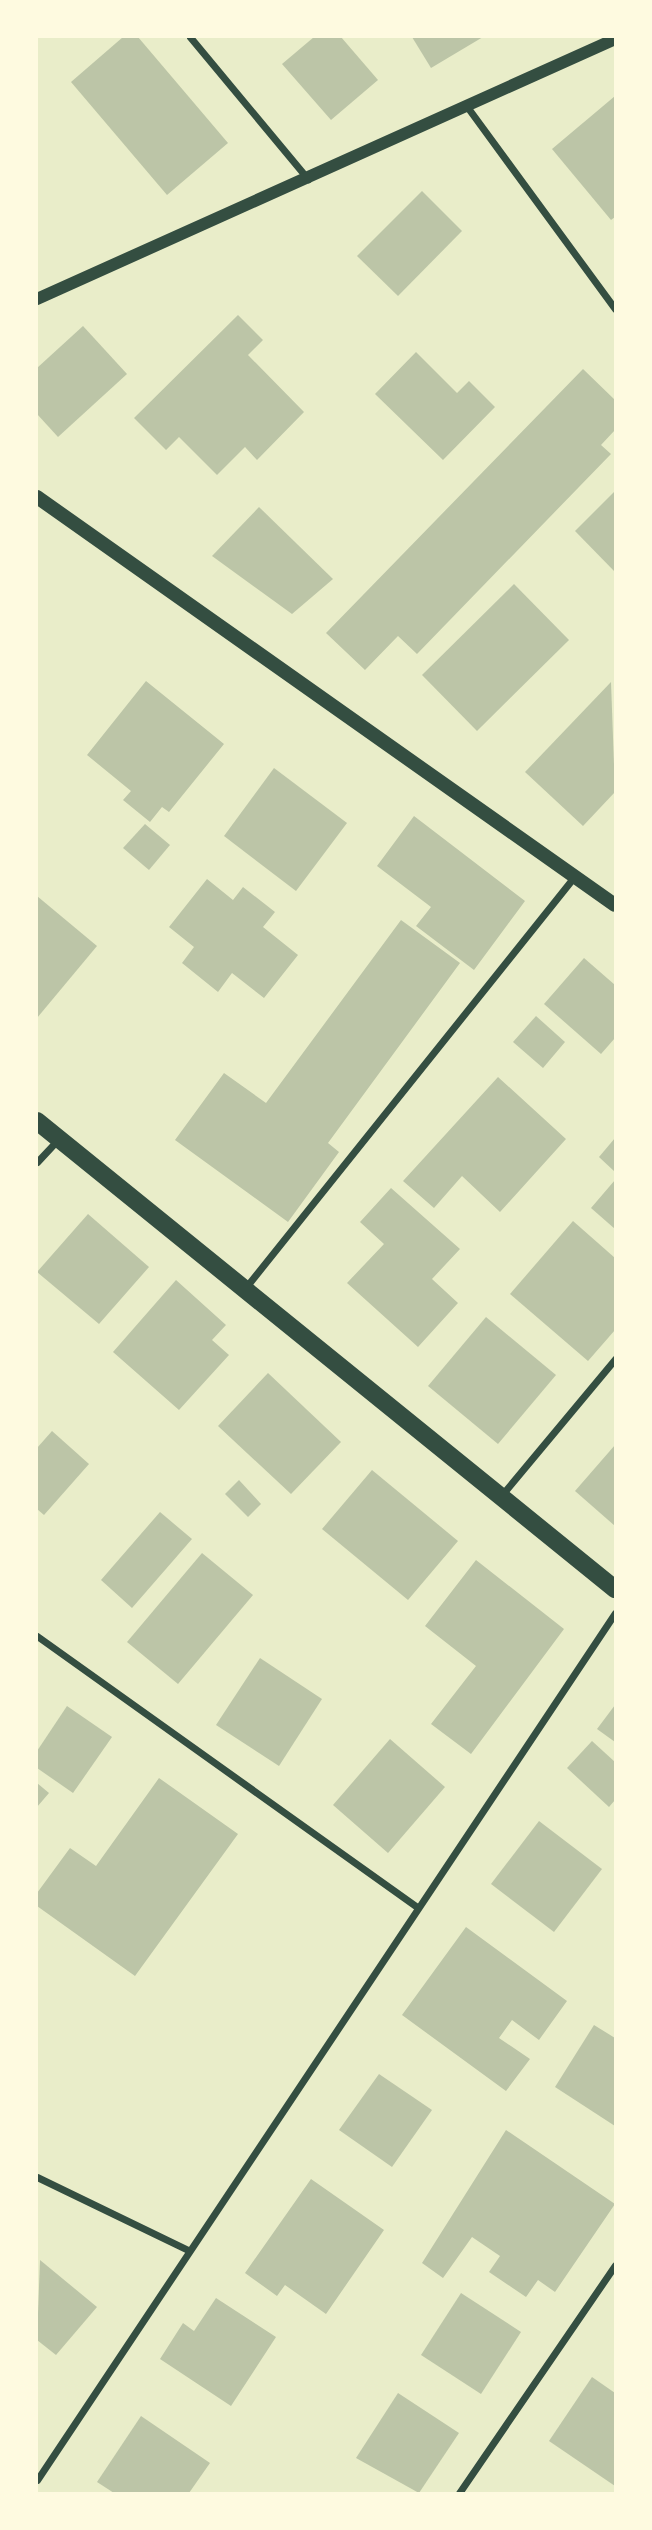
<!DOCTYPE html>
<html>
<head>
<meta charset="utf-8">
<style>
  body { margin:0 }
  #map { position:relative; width:652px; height:2530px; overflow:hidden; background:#e9edc9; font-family:"Fira Sans",sans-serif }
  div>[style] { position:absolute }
  .building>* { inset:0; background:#bcc5a7 }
  .minor>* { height:7px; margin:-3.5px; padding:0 3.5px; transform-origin:3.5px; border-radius:3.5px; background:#344e41 }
  .tertiary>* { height:12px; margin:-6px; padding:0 6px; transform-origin:6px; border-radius:6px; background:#344e41 }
  .secondary>* { height:14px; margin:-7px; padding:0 7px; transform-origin:7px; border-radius:7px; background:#344e41 }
  .primary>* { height:18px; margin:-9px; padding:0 9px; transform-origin:9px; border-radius:9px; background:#344e41 }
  span { translate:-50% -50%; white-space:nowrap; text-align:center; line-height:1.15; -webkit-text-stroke:7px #fefae0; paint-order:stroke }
  .frame { position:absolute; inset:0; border:38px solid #fefae0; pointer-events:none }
</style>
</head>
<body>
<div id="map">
  <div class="building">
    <i style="clip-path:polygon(123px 37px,138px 37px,228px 143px,167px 195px,71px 82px)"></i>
    <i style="clip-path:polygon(314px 37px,341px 37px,378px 80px,331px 120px,282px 64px)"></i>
    <i style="clip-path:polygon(412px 37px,483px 37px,431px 68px)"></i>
    <i style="clip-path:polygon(615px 96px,615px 217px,611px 220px,552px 149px)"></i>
    <i style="clip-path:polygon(422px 191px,462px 231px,398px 296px,357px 256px)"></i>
    <i style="clip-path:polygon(238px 315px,263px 340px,248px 355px,304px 412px,257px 460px,245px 447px,217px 475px,179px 437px,166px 450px,134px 418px)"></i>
    <i style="clip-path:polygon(83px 326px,127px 374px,58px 437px,37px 414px,37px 368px)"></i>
    <i style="clip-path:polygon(416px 352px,457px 393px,469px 381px,495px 407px,443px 460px,375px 394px)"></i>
    <i style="clip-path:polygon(583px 369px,615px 400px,615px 430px,601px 445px,611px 454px,417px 654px,398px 636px,365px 670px,326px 633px)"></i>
    <i style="clip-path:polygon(615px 491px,615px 572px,575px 531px)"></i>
    <i style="clip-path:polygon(259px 507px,333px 579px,292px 614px,212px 556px)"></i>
    <i style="clip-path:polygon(514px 584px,569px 640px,477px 731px,422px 675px)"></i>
    <i style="clip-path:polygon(146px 681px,224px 744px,169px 812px,162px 807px,150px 822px,123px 800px,131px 791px,87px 755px)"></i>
    <i style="clip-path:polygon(611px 682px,615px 792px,583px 826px,525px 772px)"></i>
    <i style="clip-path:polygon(274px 768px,347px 823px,296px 891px,224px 836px)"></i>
    <i style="clip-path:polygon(414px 816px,525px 901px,474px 970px,416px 926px,431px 907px,377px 866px)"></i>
    <i style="clip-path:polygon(145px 824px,170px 845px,149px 870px,123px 848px)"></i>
    <i style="clip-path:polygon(207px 879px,233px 900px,243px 887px,275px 912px,263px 927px,298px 955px,264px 998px,232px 973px,218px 992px,182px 963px,194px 947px,169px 927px)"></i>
    <i style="clip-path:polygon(37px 896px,97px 946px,37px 1018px)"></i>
    <i style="clip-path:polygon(401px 920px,460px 963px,328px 1143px,339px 1152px,288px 1222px,175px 1140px,224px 1073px,266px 1103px)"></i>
    <i style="clip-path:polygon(584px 958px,615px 985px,615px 1038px,601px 1054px,544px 1004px)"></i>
    <i style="clip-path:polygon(536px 1016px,565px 1042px,543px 1068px,513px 1042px)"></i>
    <i style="clip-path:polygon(498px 1077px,566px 1139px,500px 1212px,462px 1176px,434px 1208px,403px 1181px)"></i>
    <i style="clip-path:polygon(615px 1138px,615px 1172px,599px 1157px)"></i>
    <i style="clip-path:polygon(615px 1180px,615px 1229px,591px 1208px)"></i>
    <i style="clip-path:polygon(391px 1188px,460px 1249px,432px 1279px,458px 1303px,418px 1347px,347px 1283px,384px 1244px,360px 1222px)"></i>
    <i style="clip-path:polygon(88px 1214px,149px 1267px,99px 1324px,37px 1272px)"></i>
    <i style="clip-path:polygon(573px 1221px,615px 1258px,615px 1330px,588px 1361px,510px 1294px)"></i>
    <i style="clip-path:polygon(176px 1280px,226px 1325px,212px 1340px,229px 1355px,179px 1410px,113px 1352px)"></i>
    <i style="clip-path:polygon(486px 1317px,556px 1375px,498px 1444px,428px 1386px)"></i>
    <i style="clip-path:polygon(268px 1373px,341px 1442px,291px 1494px,218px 1426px)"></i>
    <i style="clip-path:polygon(52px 1431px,89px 1464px,44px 1515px,37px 1509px,37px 1448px)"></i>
    <i style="clip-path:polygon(615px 1445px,615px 1526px,575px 1491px)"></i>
    <i style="clip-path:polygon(372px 1470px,458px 1541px,408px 1600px,322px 1529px)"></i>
    <i style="clip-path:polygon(239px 1480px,261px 1504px,248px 1517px,225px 1494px)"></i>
    <i style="clip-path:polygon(160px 1512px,192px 1539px,132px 1608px,101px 1580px)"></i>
    <i style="clip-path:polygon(202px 1553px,253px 1595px,178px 1684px,127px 1642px)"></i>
    <i style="clip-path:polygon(476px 1560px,564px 1629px,471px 1754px,431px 1724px,476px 1666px,425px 1626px)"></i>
    <i style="clip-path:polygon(260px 1658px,322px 1699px,279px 1766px,216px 1725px)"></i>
    <i style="clip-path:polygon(615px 1705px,615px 1742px,597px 1729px)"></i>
    <i style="clip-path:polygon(67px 1706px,112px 1737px,73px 1793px,37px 1768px,37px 1751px)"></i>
    <i style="clip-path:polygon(390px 1739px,445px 1787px,388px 1853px,333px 1805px)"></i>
    <i style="clip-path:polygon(592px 1741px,615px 1762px,615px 1800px,609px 1807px,567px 1768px)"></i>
    <i style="clip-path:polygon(159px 1778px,238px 1834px,135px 1976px,37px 1906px,37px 1893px,70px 1848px,96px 1866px)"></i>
    <i style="clip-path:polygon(37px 1783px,49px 1793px,37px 1807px)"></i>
    <i style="clip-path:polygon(539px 1821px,602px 1869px,554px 1932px,491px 1884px)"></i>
    <i style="clip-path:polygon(466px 1927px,567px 2001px,539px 2040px,512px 2020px,499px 2038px,530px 2059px,506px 2091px,402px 2015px)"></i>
    <i style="clip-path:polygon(594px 2025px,615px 2038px,615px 2126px,555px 2087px)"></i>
    <i style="clip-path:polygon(379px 2074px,432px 2110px,392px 2167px,339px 2130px)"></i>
    <i style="clip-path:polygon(506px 2130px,615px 2204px,555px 2292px,538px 2280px,526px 2297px,489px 2272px,500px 2256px,472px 2237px,443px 2278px,422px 2263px)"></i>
    <i style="clip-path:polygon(311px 2179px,384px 2230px,326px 2314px,285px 2285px,277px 2296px,245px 2273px)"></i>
    <i style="clip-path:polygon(40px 2260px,97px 2307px,56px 2355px,37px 2340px)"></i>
    <i style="clip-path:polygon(461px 2293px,521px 2332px,481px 2394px,421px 2355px)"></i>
    <i style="clip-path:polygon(216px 2298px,276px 2337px,231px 2406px,160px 2359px,183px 2323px,194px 2331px)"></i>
    <i style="clip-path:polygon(592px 2377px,615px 2393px,615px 2486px,549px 2441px)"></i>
    <i style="clip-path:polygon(398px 2393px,459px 2433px,419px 2493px,356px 2458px)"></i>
    <i style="clip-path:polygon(141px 2416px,210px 2463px,189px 2493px,114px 2493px,97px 2482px)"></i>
  </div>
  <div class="minor">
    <i style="left:190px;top:37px;width:185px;rotate:50.3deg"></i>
    <i style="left:468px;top:108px;width:249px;rotate:53.8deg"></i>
    <i style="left:37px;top:1162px;width:33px;rotate:-47deg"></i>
    <i style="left:246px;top:1287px;width:525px;rotate:-51.34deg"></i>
    <i style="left:500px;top:1497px;width:180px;rotate:-50.2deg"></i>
    <i style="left:37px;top:1636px;width:467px;rotate:35.5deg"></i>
    <i style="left:37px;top:2177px;width:168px;rotate:25.8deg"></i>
    <i style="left:37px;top:2480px;width:1042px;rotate:-56.31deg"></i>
    <i style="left:459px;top:2493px;width:276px;rotate:-55.6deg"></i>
  </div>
  <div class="tertiary">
    <i style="left:37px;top:299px;width:634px;rotate:-24.22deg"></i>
  </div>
  <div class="secondary">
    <i style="left:37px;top:497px;width:707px;rotate:35.22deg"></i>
  </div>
  <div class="primary">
    <i style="left:37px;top:1121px;width:744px;rotate:39deg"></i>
  </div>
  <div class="frame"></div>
</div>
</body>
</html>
